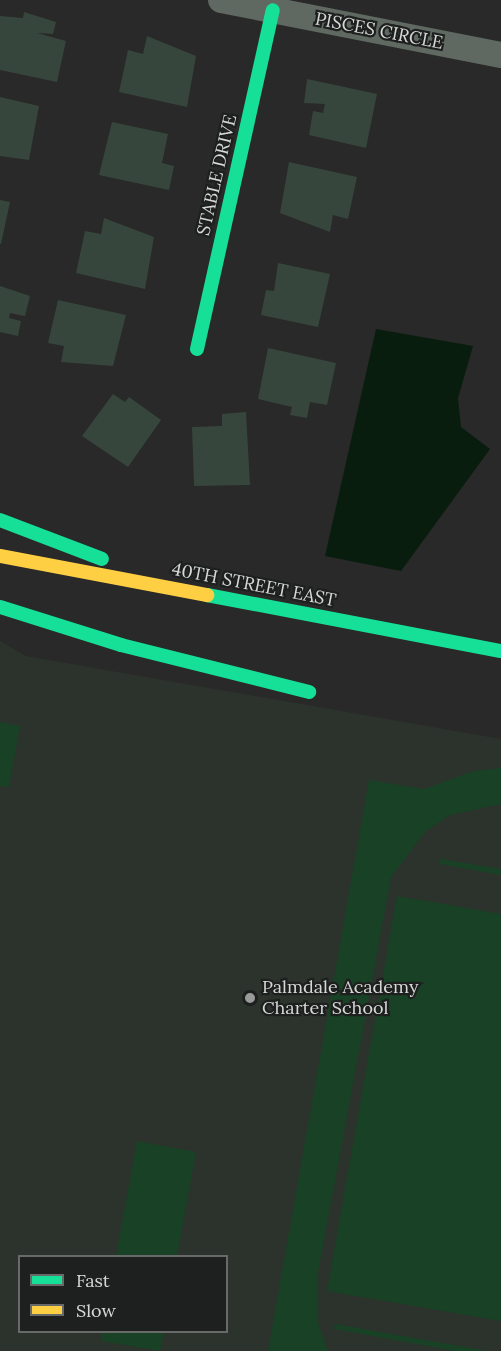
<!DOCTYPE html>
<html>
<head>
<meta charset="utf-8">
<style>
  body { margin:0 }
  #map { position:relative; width:501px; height:1351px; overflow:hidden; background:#282928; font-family:Lora,serif }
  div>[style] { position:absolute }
  .built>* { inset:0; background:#2c332d }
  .green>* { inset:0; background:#184125 }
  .water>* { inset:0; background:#091d0f }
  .building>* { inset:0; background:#37463d }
  .street>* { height:26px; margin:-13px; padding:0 13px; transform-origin:13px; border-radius:13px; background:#5f6962 }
  .fast>* { height:14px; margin:-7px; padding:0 7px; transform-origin:7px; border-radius:7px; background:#16e098 }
  .slow>* { height:14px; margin:-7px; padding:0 7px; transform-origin:7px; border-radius:7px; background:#ffcf43 }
  .dots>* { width:16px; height:16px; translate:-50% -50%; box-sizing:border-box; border:3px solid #1d201e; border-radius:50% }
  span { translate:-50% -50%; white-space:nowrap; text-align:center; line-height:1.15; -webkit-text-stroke:4.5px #1d201e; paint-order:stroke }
  .street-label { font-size:18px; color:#d6d8d7 }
  .poi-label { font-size:18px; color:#d6d8d7 }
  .left { translate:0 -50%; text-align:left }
  .legend { position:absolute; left:18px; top:1255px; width:210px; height:78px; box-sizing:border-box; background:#1d201e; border:2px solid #676a68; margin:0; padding:8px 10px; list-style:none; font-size:18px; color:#d6d8d7 }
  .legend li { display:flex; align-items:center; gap:12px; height:30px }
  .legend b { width:30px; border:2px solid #676a68 }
</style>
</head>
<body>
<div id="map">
  <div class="built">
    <i style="clip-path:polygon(evenodd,0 641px,26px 656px,501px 739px,501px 1351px,0 1351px,0 641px,20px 1256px,226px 1256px,226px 1332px,20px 1332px,20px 1256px)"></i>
  </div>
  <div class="green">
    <i style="clip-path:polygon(0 722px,20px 726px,9px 787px,0 786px)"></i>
    <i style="clip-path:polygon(501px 768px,501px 804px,450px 815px,426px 831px,391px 877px,318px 1273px,317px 1320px,328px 1351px,268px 1351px,369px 780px,424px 789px,474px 771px)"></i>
    <i style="clip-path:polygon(440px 859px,501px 869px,501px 875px,439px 864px)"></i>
    <i style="clip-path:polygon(397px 896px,501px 914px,501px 1321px,327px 1291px)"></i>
    <i style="clip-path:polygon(137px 1141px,196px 1152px,177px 1256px,116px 1256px)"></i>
    <i style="clip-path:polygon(335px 1324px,488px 1351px,455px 1351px,334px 1329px)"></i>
    <i style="clip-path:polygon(102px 1332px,164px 1332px,160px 1351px,101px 1341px)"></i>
  </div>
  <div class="water">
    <i style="clip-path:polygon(376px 329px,473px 346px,458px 398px,461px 427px,490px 449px,401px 571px,325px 556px)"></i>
  </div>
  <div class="building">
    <i style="clip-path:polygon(24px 12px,56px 22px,53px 34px,37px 33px,66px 41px,57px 82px,0 70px,0 16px,23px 18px)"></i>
    <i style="clip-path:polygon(147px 36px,196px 56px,187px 107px,119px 92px,128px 50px,143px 54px)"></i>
    <i style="clip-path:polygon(307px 79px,377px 94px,366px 148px,309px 135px,313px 111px,323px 113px,325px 104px,304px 103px)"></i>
    <i style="clip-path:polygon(0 97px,39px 106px,29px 160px,0 156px)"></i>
    <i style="clip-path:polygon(112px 122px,168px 134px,162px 163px,174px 166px,169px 190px,99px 175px)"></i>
    <i style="clip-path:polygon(289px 162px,357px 177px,348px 219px,333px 215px,330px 232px,280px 213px)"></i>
    <i style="clip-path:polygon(0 200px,10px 202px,1px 244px,0 244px)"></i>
    <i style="clip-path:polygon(104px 218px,154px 237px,145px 289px,76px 273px,85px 231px,101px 234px)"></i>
    <i style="clip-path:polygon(278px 263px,330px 274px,318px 327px,261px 315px,266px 290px,274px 291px)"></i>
    <i style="clip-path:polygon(0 286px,30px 296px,25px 316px,10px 313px,9px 318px,21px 321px,18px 336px,0 332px)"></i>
    <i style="clip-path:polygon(58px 300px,126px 315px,113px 366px,61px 362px,64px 346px,48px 343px)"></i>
    <i style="clip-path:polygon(268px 348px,336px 363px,327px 405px,310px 402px,307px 418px,290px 415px,292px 407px,258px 399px)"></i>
    <i style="clip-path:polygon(113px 394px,125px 402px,129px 397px,161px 420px,128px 467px,82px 436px)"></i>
    <i style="clip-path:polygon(246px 412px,250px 485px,194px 486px,192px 427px,222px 426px,222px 414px)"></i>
  </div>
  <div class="street">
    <i style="left:221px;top:0;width:285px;rotate:11.1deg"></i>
  </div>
  <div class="fast">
    <i style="left:197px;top:349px;width:347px;rotate:-77.4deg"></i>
    <i style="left:0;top:520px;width:109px;rotate:20.9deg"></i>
    <i style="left:207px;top:595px;width:299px;rotate:10.8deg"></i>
    <i style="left:0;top:607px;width:127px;rotate:17.4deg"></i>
    <i style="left:121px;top:645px;width:194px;rotate:14deg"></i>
  </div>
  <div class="slow">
    <i style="left:0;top:556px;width:211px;rotate:10.7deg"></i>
  </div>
  <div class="dots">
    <i style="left:250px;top:998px;background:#999b9a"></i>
  </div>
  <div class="street-label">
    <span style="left:379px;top:31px;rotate:11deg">PISCES CIRCLE</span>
    <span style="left:217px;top:175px;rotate:-77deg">STABLE DRIVE</span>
    <span style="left:254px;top:585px;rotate:11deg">40TH STREET EAST</span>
  </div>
  <div class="poi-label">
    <span class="left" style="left:262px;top:998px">Palmdale Academy<br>Charter School</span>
  </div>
  <ul class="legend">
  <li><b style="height:8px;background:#16e098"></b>Fast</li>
  <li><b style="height:8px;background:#ffcf43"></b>Slow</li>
  </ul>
</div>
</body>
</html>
